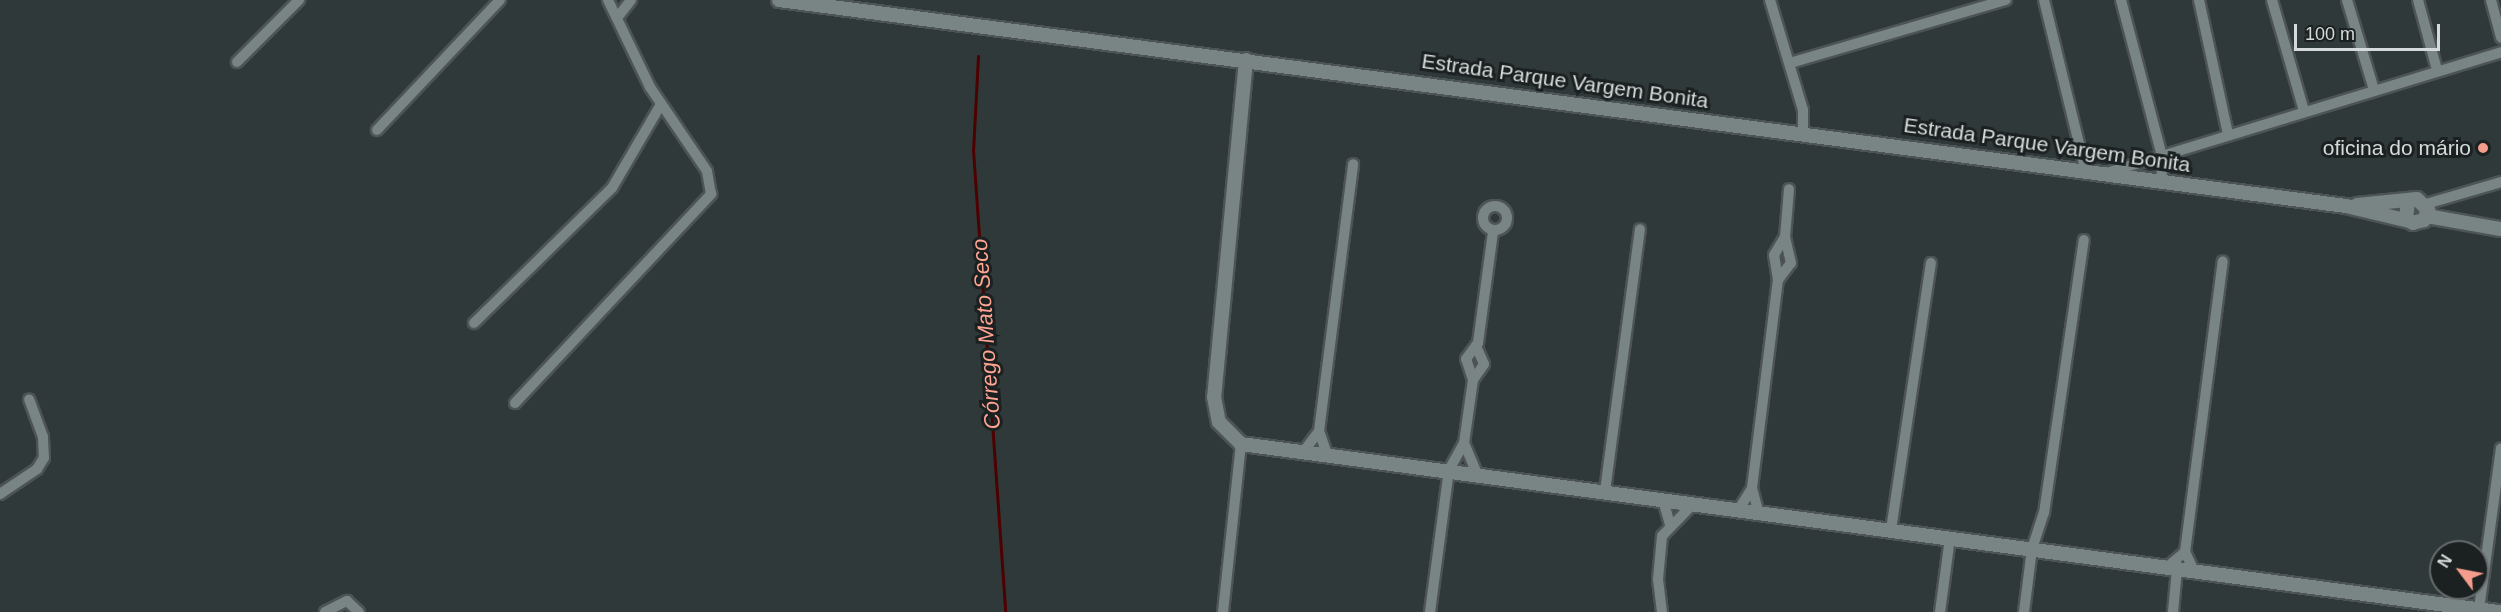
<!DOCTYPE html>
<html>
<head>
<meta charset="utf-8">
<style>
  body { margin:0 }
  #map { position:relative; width:2501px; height:612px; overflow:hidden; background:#303939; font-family:Helvetica,sans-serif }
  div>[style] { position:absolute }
  .stream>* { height:3px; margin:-1.5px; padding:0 1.5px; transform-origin:1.5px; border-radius:1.5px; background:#4d0100 }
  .roads { filter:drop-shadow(2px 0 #4d5455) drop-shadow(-2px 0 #4d5455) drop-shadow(0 2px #4d5455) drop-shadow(0 -2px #4d5455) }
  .street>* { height:10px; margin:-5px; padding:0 5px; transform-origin:5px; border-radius:5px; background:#798484 }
  .street>.ring { margin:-5px; padding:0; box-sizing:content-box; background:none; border:10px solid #798484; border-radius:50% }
  .secondary>* { height:14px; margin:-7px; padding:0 7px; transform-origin:7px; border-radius:7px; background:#798484 }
  .dots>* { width:16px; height:16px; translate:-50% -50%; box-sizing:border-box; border:3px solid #1b2020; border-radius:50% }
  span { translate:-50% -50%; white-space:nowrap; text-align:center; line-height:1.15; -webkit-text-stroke:6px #1b2020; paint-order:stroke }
  .street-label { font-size:21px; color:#d5dbdb }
  .poi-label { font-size:21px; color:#d5dbdb }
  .right { translate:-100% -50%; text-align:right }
  .water-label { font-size:22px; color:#ffa593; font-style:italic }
  .north { position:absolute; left:2429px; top:540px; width:60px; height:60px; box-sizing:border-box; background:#1b2020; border:2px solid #656b6b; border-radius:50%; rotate:302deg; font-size:16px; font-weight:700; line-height:24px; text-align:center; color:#d5dbdb }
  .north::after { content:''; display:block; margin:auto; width:21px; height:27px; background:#f49d8c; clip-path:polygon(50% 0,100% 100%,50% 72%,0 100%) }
  .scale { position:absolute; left:2294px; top:24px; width:146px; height:27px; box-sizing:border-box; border:3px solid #d5dbdb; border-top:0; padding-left:8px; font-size:18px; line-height:21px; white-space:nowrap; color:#d5dbdb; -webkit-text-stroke:4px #1b2020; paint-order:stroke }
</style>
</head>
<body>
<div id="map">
  <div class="stream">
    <i style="left:978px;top:56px;width:94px;rotate:93deg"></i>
    <i style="left:973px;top:150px;width:463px;rotate:86deg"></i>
  </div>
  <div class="roads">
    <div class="street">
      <i style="left:1770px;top:0;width:115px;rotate:73.3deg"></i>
      <i style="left:1803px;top:110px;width:23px;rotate:90deg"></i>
      <i style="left:2044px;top:0;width:177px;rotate:76.3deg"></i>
      <i style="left:2121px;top:0;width:158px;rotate:75.3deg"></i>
      <i style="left:2161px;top:153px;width:29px;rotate:88deg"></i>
      <i style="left:2199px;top:0;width:137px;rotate:77.8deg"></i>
      <i style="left:2272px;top:0;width:116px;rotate:73.9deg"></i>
      <i style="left:2347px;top:0;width:94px;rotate:73.3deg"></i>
      <i style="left:2418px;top:0;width:73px;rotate:74.8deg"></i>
      <i style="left:2491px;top:0;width:39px;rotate:75deg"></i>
      <i style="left:617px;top:18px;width:23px;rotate:-52deg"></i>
      <i style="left:237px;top:62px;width:88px;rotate:-45deg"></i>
      <i style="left:1790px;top:63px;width:225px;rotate:-16.3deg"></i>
      <i style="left:377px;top:130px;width:179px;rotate:-46.6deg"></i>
      <i style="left:2103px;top:174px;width:416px;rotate:-17deg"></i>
      <i style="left:2426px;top:204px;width:78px;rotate:-16.3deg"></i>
      <i class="ring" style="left:1483px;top:206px;width:14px;height:14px"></i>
      <i style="left:1778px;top:280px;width:25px;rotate:-99deg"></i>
      <i style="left:1774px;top:255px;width:21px;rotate:-59deg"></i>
      <i style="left:474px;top:323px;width:193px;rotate:-44.4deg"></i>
      <i style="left:612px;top:188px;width:97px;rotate:-59.7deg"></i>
      <i style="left:1473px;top:380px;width:22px;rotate:-108deg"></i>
      <i style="left:1466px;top:359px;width:20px;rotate:-53deg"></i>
      <i style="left:1478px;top:343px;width:112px;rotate:-82.3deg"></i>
      <i style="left:515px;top:403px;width:287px;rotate:-46.8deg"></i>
      <i style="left:711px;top:194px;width:23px;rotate:-100deg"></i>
      <i style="left:707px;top:171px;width:102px;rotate:-124.2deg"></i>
      <i style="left:650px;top:87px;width:97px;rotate:-115.8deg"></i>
      <i style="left:1464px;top:443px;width:34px;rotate:67deg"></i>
      <i style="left:1304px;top:451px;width:25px;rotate:-53deg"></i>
      <i style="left:1327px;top:454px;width:24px;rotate:-109deg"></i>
      <i style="left:1319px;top:431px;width:269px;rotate:-82.7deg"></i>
      <i style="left:1752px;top:488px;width:24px;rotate:75deg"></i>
      <i style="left:1605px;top:491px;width:264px;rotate:-82.4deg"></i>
      <i style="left:0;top:494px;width:45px;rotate:-34deg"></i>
      <i style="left:37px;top:469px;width:13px;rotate:-58deg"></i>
      <i style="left:44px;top:458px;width:21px;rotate:-93deg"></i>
      <i style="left:43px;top:437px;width:40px;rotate:-110.2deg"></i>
      <i style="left:1663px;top:500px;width:25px;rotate:74deg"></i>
      <i style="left:1739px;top:509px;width:25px;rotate:-58deg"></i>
      <i style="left:1752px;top:488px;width:210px;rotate:-82.9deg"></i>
      <i style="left:1778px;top:280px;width:21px;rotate:-53deg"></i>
      <i style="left:1791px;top:263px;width:27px;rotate:-103deg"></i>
      <i style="left:1785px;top:237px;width:48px;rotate:-85.2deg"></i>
      <i style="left:1891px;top:530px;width:270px;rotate:-81.5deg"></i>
      <i style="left:2167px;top:567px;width:23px;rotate:-40deg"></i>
      <i style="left:2194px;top:571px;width:21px;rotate:-115deg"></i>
      <i style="left:2185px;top:552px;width:293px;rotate:-82.6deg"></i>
      <i style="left:2479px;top:609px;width:162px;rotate:-82.2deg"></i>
      <i style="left:325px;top:612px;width:25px;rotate:-27deg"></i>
      <i style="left:347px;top:601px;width:16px;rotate:43deg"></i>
      <i style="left:1223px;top:612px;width:169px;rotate:-83.9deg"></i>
      <i style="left:1430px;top:612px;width:143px;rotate:-82.4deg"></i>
      <i style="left:1449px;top:470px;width:31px;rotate:-61deg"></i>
      <i style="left:1464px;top:443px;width:64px;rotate:-81.9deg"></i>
      <i style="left:1473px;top:380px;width:19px;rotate:-55deg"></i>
      <i style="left:1484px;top:364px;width:20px;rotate:-114deg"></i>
      <i style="left:1662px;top:612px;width:33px;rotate:-97deg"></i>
      <i style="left:1658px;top:579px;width:43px;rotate:-84.7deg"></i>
      <i style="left:1662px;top:536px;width:46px;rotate:-45.9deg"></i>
      <i style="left:1940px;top:612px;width:75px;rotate:-82.3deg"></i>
      <i style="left:2024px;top:612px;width:64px;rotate:-82.8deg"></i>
      <i style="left:2032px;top:549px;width:38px;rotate:-72deg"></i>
      <i style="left:2044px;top:513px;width:276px;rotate:-81.7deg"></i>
      <i style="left:2173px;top:612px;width:43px;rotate:-84.7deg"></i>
    </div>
    <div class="secondary">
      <i style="left:779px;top:0;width:1580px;rotate:7.49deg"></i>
      <i style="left:2346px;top:206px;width:65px;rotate:13.4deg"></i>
      <i style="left:1246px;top:60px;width:339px;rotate:95.4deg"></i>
      <i style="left:1214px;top:397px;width:25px;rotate:79deg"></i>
      <i style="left:1219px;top:422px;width:31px;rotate:45deg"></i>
      <i style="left:1241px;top:444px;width:1269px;rotate:7.61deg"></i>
      <i style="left:2357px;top:205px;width:60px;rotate:-5.7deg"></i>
      <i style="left:2417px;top:199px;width:16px;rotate:45deg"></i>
      <i style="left:2428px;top:210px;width:11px;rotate:112deg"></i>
      <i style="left:2424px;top:220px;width:11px;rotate:165deg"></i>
      <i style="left:2413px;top:223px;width:9px;rotate:-144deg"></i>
      <i style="left:2406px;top:218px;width:17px;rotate:-83deg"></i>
      <i style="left:2427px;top:216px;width:75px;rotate:10deg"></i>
    </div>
  </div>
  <div class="dots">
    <i style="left:2483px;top:148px;background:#f49d8c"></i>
  </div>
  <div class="street-label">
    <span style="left:1565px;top:81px;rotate:8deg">Estrada Parque Vargem Bonita</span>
    <span style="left:2047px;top:145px;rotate:8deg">Estrada Parque Vargem Bonita</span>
  </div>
  <div class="poi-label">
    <span class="right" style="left:2471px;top:148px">oficina do mário</span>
  </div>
  <div class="water-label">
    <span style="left:986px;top:334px;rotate:-94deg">Córrego Mato Seco</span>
  </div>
  <div class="north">N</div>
  <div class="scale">100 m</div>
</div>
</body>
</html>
